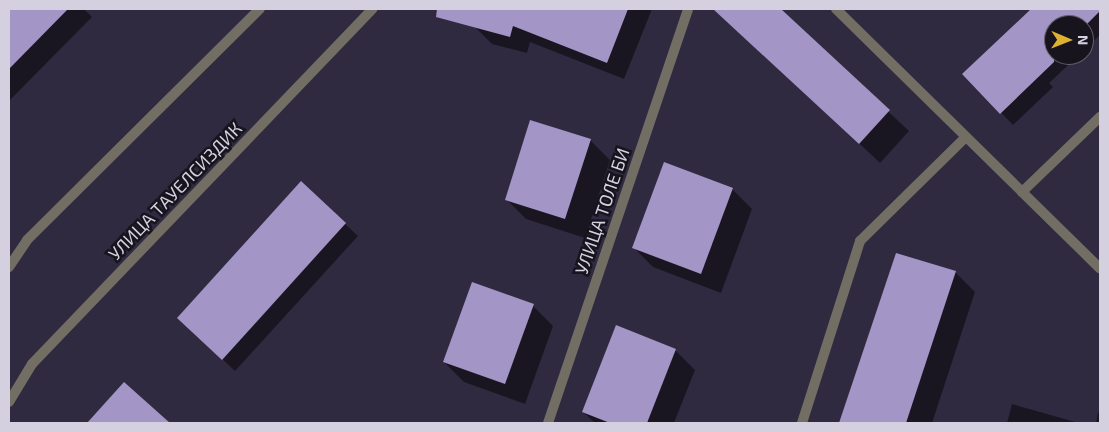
<!DOCTYPE html>
<html>
<head>
<meta charset="utf-8">
<style>
  body { margin:0 }
  #map { position:relative; width:1109px; height:432px; overflow:hidden; background:#302a40; font-family:"Exo 2",sans-serif }
  div>[style] { position:absolute }
  .shadow>* { inset:0; background:#0007 }
  .building>* { inset:0; background:#a395c5 }
  .street>* { height:10px; margin:-5px; padding:0 5px; transform-origin:5px; border-radius:5px; background:#736e63 }
  span { translate:-50% -50%; white-space:nowrap; text-align:center; line-height:1.15; -webkit-text-stroke:5px #17141e; paint-order:stroke }
  .street-label { font-size:18px; color:#d4d0df }
  .frame { position:absolute; inset:0; border:10px solid #d4d0df; pointer-events:none }
  .north { position:absolute; left:1044px; top:15px; width:50px; height:50px; box-sizing:border-box; background:#17141e; border:1px solid #635f6b; border-radius:50%; rotate:91deg; font-size:14px; font-weight:700; line-height:20px; text-align:center; color:#d4d0df }
  .north::after { content:''; display:block; margin:auto; width:18px; height:22px; background:#deb133; clip-path:polygon(50% 0,100% 100%,50% 72%,0 100%) }
</style>
</head>
<body>
<div id="map">
  <div class="shadow">
    <i style="clip-path:polygon(9px 9px,84px 9px,92px 17px,9px 101px)"></i>
    <i style="clip-path:polygon(480px 9px,652px 9px,624px 79px,530px 42px,527px 53px,492px 44px,475px 27px)"></i>
    <i style="clip-path:polygon(738px 9px,779px 9px,909px 131px,880px 163px,728px 20px)"></i>
    <i style="clip-path:polygon(1033px 9px,1100px 9px,1100px 35px,1084px 50px,1084px 25px,1054px 25px,1054px 55px,1079px 55px,1049px 83px,1053px 87px,1013px 125px,964px 74px)"></i>
    <i style="clip-path:polygon(590px 140px,610px 160px,585px 238px,526px 219px,506px 199px)"></i>
    <i style="clip-path:polygon(301px 183px,358px 236px,235px 371px,191px 330px)"></i>
    <i style="clip-path:polygon(732px 189px,752px 209px,721px 293px,653px 267px,633px 247px)"></i>
    <i style="clip-path:polygon(896px 255px,955px 272px,975px 292px,932px 423px,841px 423px)"></i>
    <i style="clip-path:polygon(533px 306px,553px 326px,525px 404px,464px 382px,444px 362px)"></i>
    <i style="clip-path:polygon(675px 350px,695px 370px,674px 423px,595px 423px,583px 412px)"></i>
    <i style="clip-path:polygon(125px 384px,168px 423px,89px 423px)"></i>
    <i style="clip-path:polygon(1012px 404px,1079px 423px,1007px 423px)"></i>
    <i style="clip-path:polygon(1098px 412px,1100px 413px,1100px 423px,1096px 423px)"></i>
  </div>
  <div class="building">
    <i style="clip-path:polygon(9px 9px,68px 9px,9px 69px)"></i>
    <i style="clip-path:polygon(437px 9px,628px 9px,607px 63px,513px 26px,510px 37px,436px 17px)"></i>
    <i style="clip-path:polygon(713px 9px,781px 9px,890px 110px,859px 144px)"></i>
    <i style="clip-path:polygon(1031px 9px,1100px 9px,1100px 11px,1084px 27px,1084px 25px,1054px 25px,1054px 62px,1000px 114px,962px 74px)"></i>
    <i style="clip-path:polygon(530px 120px,591px 139px,565px 219px,505px 200px)"></i>
    <i style="clip-path:polygon(664px 162px,733px 188px,701px 274px,632px 248px)"></i>
    <i style="clip-path:polygon(301px 181px,346px 223px,222px 360px,177px 318px)"></i>
    <i style="clip-path:polygon(896px 253px,956px 271px,906px 423px,839px 423px)"></i>
    <i style="clip-path:polygon(472px 282px,534px 304px,505px 384px,443px 362px)"></i>
    <i style="clip-path:polygon(616px 325px,676px 349px,647px 423px,610px 423px,582px 412px)"></i>
    <i style="clip-path:polygon(124px 382px,170px 423px,87px 423px)"></i>
  </div>
  <div class="street">
    <i style="left:836px;top:9px;width:370px;rotate:44.5deg"></i>
    <i style="left:1022px;top:192px;width:108px;rotate:-43.9deg"></i>
    <i style="left:9px;top:267px;width:32px;rotate:-56deg"></i>
    <i style="left:27px;top:240px;width:328px;rotate:-44.8deg"></i>
    <i style="left:9px;top:402px;width:44px;rotate:-58.8deg"></i>
    <i style="left:32px;top:364px;width:492px;rotate:-46.2deg"></i>
    <i style="left:548px;top:423px;width:437px;rotate:-71.3deg"></i>
    <i style="left:802px;top:423px;width:191px;rotate:-72.3deg"></i>
    <i style="left:860px;top:241px;width:148px;rotate:-44.5deg"></i>
  </div>
  <div class="street-label">
    <span style="left:175px;top:191px;rotate:-46deg">УЛИЦА ТАУЕЛСИЗДИК</span>
    <span style="left:602px;top:211px;rotate:-71deg">УЛИЦА ТОЛЕ БИ</span>
  </div>
  <div class="frame"></div>
  <div class="north">N</div>
</div>
</body>
</html>
